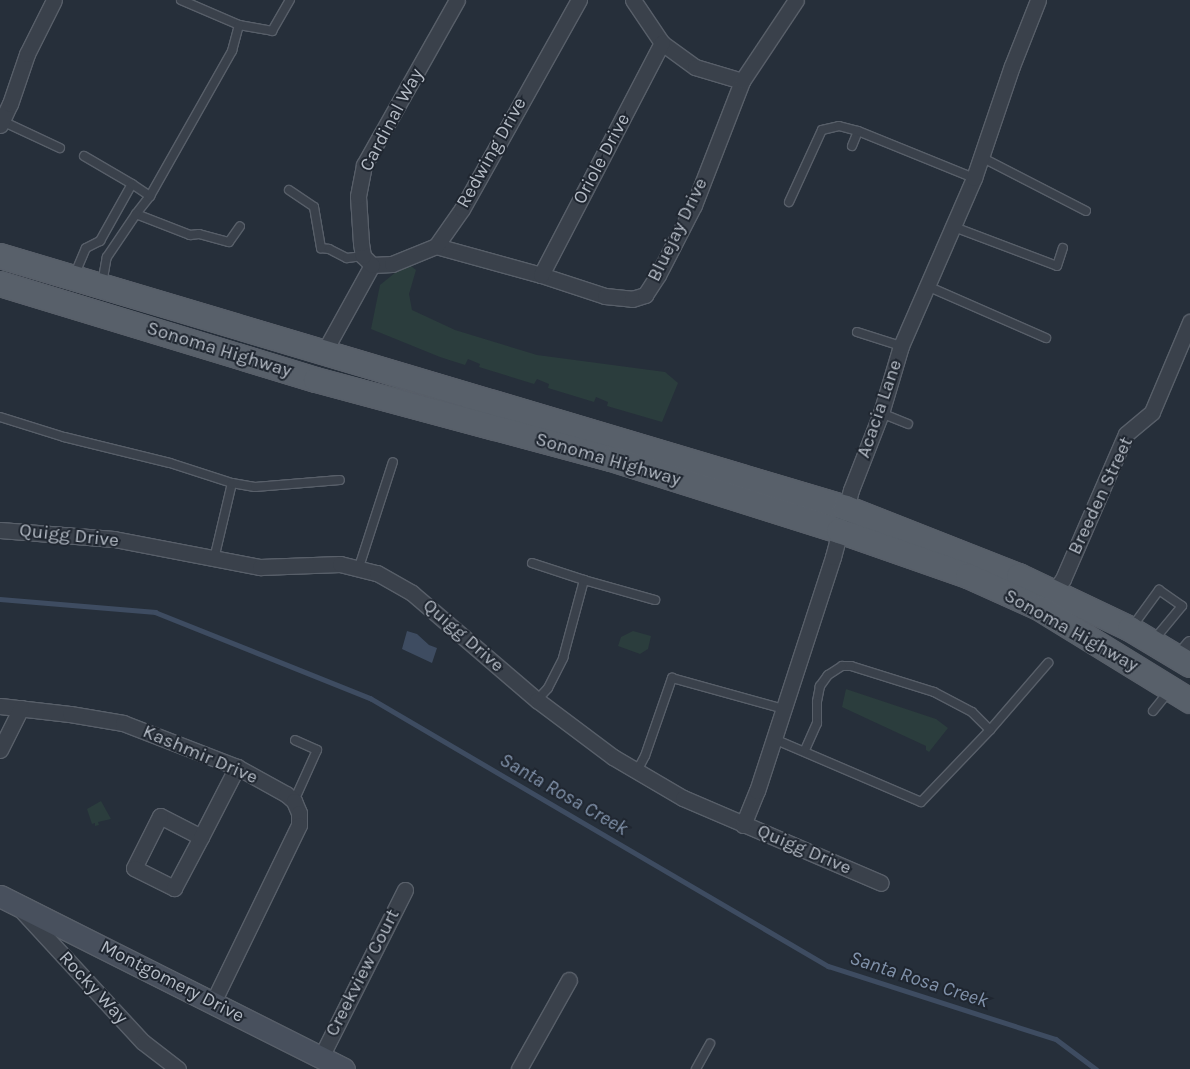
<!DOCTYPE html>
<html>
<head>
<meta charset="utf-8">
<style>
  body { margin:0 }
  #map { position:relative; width:1190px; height:1069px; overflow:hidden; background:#262f3a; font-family:Karla,sans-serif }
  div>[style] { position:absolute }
  .green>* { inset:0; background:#2b3d3d }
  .water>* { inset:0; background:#3e4c61 }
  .stream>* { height:4.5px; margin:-2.25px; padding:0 2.25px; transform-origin:2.25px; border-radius:2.25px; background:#3e4c61 }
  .roads { filter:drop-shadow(1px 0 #585f69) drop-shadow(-1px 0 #585f69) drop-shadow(0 1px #585f69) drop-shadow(0 -1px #585f69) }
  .lane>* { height:8px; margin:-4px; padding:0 4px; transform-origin:4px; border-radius:4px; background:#3a414b }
  .street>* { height:15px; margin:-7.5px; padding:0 7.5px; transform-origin:7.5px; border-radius:7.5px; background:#3a414b }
  .secondary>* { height:21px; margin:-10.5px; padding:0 10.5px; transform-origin:10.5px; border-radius:10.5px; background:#48505d }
  .primary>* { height:24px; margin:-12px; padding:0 12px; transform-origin:12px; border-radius:12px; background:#58606a }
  span { translate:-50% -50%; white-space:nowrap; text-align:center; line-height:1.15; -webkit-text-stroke:4px #1f2630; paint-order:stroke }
  .street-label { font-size:19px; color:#b5bcc6 }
  .water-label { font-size:20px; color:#8192aa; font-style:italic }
</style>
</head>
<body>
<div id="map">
  <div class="green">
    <i style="clip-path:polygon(411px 266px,416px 270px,409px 294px,412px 310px,455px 330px,537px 355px,665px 372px,678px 383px,662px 422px,607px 406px,608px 402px,596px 397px,594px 402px,548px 388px,549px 384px,537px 379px,534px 384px,479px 367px,480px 364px,468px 359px,465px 365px,440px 357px,371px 329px,380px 285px,396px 272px)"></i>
    <i style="clip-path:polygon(633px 631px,651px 636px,648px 649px,640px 654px,618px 646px,621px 637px)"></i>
    <i style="clip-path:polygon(846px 689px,936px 719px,948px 728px,929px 752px,926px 750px,926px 746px,842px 707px)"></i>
    <i style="clip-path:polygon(101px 801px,111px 819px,98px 822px,99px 825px,95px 826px,95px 823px,92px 824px,87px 809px)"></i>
  </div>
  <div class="water">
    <i style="clip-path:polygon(407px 631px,417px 634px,429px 645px,437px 648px,432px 663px,402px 649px)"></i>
  </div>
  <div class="stream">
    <i style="left:0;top:599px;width:156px;rotate:4.8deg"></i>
    <i style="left:155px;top:612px;width:232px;rotate:21.8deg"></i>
    <i style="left:370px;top:698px;width:531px;rotate:30.33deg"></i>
    <i style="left:828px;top:966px;width:239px;rotate:17.8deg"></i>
    <i style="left:1056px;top:1039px;width:50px;rotate:36.9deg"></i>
  </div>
  <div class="roads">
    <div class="lane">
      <i style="left:181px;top:0;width:63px;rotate:23.3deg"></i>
      <i style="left:239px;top:25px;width:34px;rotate:10deg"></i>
      <i style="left:272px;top:31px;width:36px;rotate:-60deg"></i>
      <i style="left:2px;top:121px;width:64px;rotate:25deg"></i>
      <i style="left:852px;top:146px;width:16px;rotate:-68deg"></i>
      <i style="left:858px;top:131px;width:125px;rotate:22.1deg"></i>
      <i style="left:84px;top:156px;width:56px;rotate:30.3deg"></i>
      <i style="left:981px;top:157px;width:118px;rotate:27.2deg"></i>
      <i style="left:289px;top:190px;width:30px;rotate:34deg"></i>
      <i style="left:314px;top:207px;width:42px;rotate:80.3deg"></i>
      <i style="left:321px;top:248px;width:8px;rotate:7deg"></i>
      <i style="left:329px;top:249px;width:20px;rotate:27deg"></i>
      <i style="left:347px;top:258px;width:16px;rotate:-7deg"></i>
      <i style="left:150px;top:196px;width:23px;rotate:128deg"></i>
      <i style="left:136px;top:214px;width:58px;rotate:21.3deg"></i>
      <i style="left:190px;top:235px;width:9px;rotate:-6deg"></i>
      <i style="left:199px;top:234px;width:31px;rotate:15deg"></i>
      <i style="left:229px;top:242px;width:19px;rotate:-55deg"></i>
      <i style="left:789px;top:202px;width:79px;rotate:-65.4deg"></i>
      <i style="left:822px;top:130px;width:17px;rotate:-13deg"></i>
      <i style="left:839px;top:126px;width:20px;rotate:15deg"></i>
      <i style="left:954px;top:227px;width:110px;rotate:20.7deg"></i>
      <i style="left:1057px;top:266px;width:19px;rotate:-72deg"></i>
      <i style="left:74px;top:276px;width:30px;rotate:-67deg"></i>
      <i style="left:86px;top:248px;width:16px;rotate:-27deg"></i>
      <i style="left:100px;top:241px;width:65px;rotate:-60.7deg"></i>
      <i style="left:132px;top:184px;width:22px;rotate:34deg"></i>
      <i style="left:150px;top:196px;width:167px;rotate:-60.5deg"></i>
      <i style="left:232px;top:51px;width:27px;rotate:-75deg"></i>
      <i style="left:102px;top:284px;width:27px;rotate:-80deg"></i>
      <i style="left:107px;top:257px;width:52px;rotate:-56deg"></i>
      <i style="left:927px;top:286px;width:130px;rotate:23.6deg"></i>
      <i style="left:857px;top:332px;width:46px;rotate:17.7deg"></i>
      <i style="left:881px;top:413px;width:29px;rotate:22deg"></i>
      <i style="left:0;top:417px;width:67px;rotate:17.4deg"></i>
      <i style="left:64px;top:437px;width:109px;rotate:13.8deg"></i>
      <i style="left:170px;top:463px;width:65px;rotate:17.9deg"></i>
      <i style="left:232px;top:483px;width:78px;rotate:103.3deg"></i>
      <i style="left:232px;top:483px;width:23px;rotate:10deg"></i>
      <i style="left:255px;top:487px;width:85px;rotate:-4.7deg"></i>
      <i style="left:532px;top:563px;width:55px;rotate:18.1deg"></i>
      <i style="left:359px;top:567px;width:110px;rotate:-72.1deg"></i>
      <i style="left:1132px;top:627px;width:46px;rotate:-53.9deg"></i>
      <i style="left:1159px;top:590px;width:28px;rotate:35deg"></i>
      <i style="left:1182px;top:606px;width:45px;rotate:129.6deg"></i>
      <i style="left:537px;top:700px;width:16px;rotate:-47deg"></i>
      <i style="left:548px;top:688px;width:34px;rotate:-63deg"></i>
      <i style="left:563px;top:658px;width:81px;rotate:-74.9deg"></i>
      <i style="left:584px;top:580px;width:74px;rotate:15.7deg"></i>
      <i style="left:1153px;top:711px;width:26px;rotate:-51deg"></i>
      <i style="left:990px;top:730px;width:89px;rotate:-49.1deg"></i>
      <i style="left:774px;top:739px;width:160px;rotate:23.2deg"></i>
      <i style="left:921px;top:802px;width:100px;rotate:-46.2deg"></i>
      <i style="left:990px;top:730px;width:25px;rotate:-135deg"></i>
      <i style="left:972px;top:712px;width:43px;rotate:-152.2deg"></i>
      <i style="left:934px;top:692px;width:87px;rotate:-162.6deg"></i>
      <i style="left:851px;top:666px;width:9px;rotate:180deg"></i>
      <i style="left:842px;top:666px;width:17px;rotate:147deg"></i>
      <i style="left:828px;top:675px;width:14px;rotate:126deg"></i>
      <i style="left:820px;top:686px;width:16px;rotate:101deg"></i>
      <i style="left:817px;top:702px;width:21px;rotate:90deg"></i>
      <i style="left:817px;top:723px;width:30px;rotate:114deg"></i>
      <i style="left:637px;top:771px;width:17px;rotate:-62deg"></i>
      <i style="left:645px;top:756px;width:83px;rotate:-70.9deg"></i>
      <i style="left:672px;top:678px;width:116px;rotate:15.5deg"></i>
      <i style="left:294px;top:801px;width:56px;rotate:-65.7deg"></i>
      <i style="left:317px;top:750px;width:24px;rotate:-156deg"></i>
      <i style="left:696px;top:1069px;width:29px;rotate:-61deg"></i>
    </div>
    <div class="street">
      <i style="left:633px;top:0;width:52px;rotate:56deg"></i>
      <i style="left:662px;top:43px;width:41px;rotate:36deg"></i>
      <i style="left:695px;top:67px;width:49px;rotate:16.6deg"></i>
      <i style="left:0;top:125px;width:23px;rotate:-65deg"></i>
      <i style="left:10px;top:104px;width:53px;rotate:-71.2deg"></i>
      <i style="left:27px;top:54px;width:60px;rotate:-63.4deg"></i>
      <i style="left:436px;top:246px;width:109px;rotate:15.4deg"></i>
      <i style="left:541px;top:275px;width:67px;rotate:18.2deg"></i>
      <i style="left:605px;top:296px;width:27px;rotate:6deg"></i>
      <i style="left:632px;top:299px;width:14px;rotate:-17deg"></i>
      <i style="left:645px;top:295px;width:24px;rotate:-57deg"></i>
      <i style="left:658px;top:275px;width:79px;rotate:-62.8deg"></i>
      <i style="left:694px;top:205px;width:133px;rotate:-68.8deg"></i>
      <i style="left:742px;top:81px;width:97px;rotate:-56.3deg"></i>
      <i style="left:372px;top:265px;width:20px;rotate:-3deg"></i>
      <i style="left:392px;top:264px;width:48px;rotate:-22.2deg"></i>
      <i style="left:436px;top:246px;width:45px;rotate:-54.9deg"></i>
      <i style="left:462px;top:209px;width:240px;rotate:-60.8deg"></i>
      <i style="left:541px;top:275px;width:262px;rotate:-62.5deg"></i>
      <i style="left:324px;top:352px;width:99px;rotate:-61.1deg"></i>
      <i style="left:372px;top:265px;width:13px;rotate:-135deg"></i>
      <i style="left:363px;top:256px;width:13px;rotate:-99deg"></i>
      <i style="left:361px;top:243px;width:47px;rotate:-93.7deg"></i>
      <i style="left:358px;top:196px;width:32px;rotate:-79deg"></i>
      <i style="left:364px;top:165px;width:189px;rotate:-60.6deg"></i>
      <i style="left:0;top:530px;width:114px;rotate:4.5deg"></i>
      <i style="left:114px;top:539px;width:149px;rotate:10.9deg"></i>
      <i style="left:260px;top:567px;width:80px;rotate:-2.1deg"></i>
      <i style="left:340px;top:564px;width:38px;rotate:14deg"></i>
      <i style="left:377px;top:573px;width:40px;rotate:29.7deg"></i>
      <i style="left:412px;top:593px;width:165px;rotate:40.6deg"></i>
      <i style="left:537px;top:700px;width:95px;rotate:36.9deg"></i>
      <i style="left:613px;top:757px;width:81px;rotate:30.4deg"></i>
      <i style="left:683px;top:798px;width:215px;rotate:23.2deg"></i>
      <i style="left:1053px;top:592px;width:16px;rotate:-52deg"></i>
      <i style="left:1063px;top:579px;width:158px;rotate:-66.5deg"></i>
      <i style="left:1126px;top:434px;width:34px;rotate:-40deg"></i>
      <i style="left:1152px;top:412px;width:98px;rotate:-67.1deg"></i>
      <i style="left:1179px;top:657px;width:17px;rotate:-50deg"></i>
      <i style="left:0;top:706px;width:70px;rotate:6.5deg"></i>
      <i style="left:70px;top:714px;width:54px;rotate:9.6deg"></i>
      <i style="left:123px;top:723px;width:122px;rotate:21.1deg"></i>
      <i style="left:237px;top:767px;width:56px;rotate:28.9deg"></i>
      <i style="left:286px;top:794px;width:11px;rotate:41deg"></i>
      <i style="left:294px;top:801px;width:13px;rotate:67deg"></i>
      <i style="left:299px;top:813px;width:12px;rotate:90deg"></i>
      <i style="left:299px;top:825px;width:197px;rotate:115.9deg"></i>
      <i style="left:0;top:750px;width:47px;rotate:-63.4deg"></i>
      <i style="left:743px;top:825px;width:37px;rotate:-68deg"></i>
      <i style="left:757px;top:791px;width:246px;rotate:-72deg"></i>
      <i style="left:833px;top:557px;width:69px;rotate:-75deg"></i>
      <i style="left:851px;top:490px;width:83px;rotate:-68.7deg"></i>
      <i style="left:881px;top:413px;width:70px;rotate:-73.4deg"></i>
      <i style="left:901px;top:346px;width:183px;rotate:-66.5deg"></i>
      <i style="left:974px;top:178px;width:118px;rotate:-71.3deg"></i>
      <i style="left:1012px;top:66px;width:71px;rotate:-68.5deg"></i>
      <i style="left:201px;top:837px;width:46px;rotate:-152.9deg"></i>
      <i style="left:160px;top:816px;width:58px;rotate:116.6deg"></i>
      <i style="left:134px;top:868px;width:45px;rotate:26.6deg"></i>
      <i style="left:174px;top:888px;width:58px;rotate:-62.1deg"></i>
      <i style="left:201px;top:837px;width:79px;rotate:-62.8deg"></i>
      <i style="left:22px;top:911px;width:178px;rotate:47.3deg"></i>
      <i style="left:143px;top:1042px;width:44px;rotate:37.6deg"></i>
      <i style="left:321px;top:1057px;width:187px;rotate:-63.3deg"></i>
      <i style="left:519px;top:1069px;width:102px;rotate:-60.7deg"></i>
    </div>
    <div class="secondary">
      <i style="left:0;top:896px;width:385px;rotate:26.7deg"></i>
    </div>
    <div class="primary">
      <i style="left:0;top:256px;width:883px;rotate:16.59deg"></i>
      <i style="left:846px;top:508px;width:186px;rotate:21.5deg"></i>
      <i style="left:1019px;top:576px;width:123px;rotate:25.5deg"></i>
      <i style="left:1130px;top:629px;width:70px;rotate:31deg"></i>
      <i style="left:0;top:284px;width:330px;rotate:16.9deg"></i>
      <i style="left:316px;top:380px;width:305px;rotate:15deg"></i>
      <i style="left:611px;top:459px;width:239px;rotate:17.5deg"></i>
      <i style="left:839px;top:531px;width:137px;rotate:19.2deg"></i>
      <i style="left:968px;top:576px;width:78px;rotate:24.3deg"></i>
      <i style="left:1039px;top:608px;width:177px;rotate:31.6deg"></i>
    </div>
  </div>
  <div class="street-label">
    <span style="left:392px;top:120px;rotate:-62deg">Cardinal Way</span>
    <span style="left:492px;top:153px;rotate:-61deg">Redwing Drive</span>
    <span style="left:602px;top:159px;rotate:-62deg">Oriole Drive</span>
    <span style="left:678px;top:230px;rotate:-64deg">Bluejay Drive</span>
    <span style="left:219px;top:350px;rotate:17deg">Sonoma Highway</span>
    <span style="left:880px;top:409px;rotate:-71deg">Acacia Lane</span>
    <span style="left:608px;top:460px;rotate:16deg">Sonoma Highway</span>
    <span style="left:1101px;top:496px;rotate:-65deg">Breeden Street</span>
    <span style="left:69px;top:536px;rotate:6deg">Quigg Drive</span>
    <span style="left:1071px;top:631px;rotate:29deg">Sonoma Highway</span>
    <span style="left:463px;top:636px;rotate:41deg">Quigg Drive</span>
    <span style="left:200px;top:755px;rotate:23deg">Kashmir Drive</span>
    <span style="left:804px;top:850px;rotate:23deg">Quigg Drive</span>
    <span style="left:363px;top:973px;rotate:-63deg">Creekview Court</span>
    <span style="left:172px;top:982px;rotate:27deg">Montgomery Drive</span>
    <span style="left:93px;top:988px;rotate:47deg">Rocky Way</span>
  </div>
  <div class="water-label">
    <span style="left:564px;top:794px;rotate:30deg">Santa Rosa Creek</span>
    <span style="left:919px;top:979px;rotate:18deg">Santa Rosa Creek</span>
  </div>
</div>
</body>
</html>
